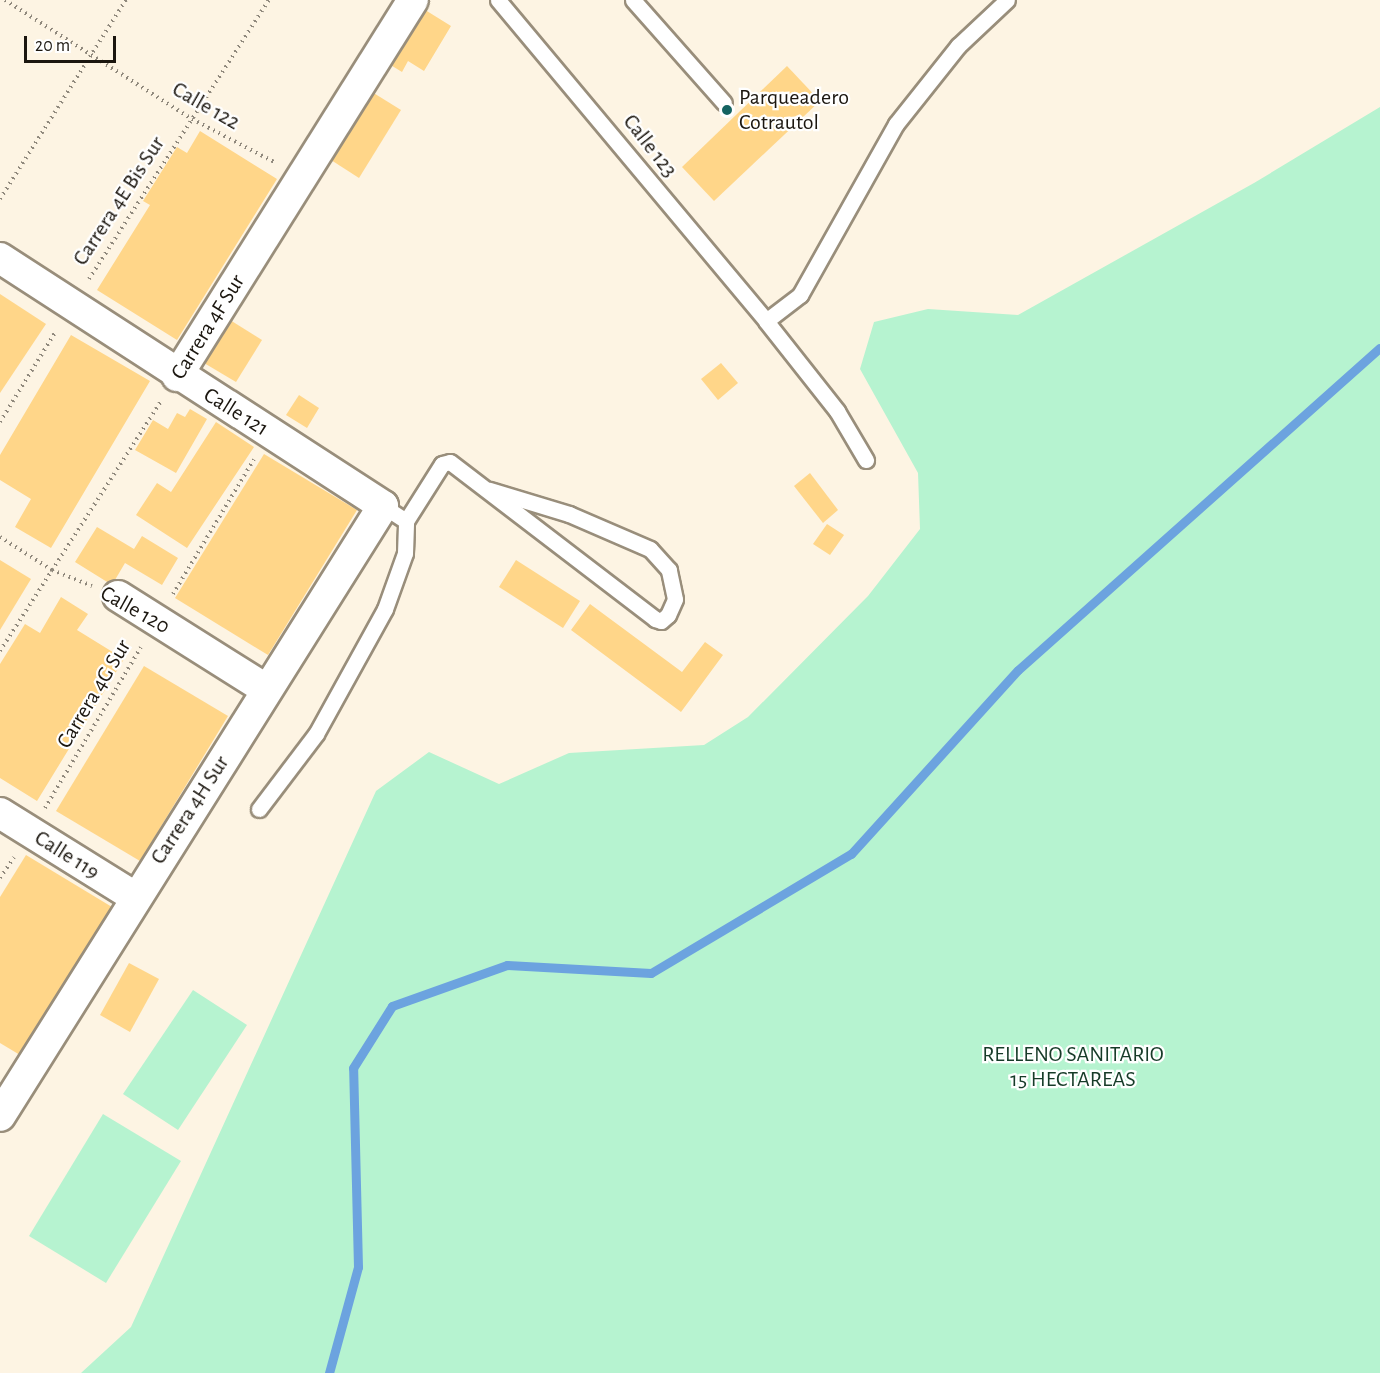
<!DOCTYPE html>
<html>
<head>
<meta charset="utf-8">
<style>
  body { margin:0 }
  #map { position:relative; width:1380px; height:1373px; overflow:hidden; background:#fdf4e3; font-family:"Alegreya Sans",sans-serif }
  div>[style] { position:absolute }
  .green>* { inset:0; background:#b6f3d0 }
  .stream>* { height:9px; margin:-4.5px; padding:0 4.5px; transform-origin:4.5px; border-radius:4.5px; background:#6ca3df }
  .building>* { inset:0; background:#ffd689 }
  .path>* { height:4px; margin-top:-2px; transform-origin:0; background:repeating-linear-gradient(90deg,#8f887c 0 1.5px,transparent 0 6px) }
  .roads { filter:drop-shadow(2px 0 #998e7b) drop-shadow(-2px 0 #998e7b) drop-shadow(0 2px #998e7b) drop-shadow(0 -2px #998e7b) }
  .lane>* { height:15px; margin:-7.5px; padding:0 7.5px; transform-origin:7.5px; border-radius:7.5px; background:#fff }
  .street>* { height:30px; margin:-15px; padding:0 15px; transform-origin:15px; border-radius:15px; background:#fff }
  .dots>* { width:16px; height:16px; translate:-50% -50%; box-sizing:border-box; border:3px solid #fff; border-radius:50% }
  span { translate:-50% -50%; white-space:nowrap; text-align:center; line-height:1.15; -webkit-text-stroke:4.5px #fff; paint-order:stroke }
  .poi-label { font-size:22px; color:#1b160f }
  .left { translate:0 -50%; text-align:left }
  .street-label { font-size:22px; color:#1b160f }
  .park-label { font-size:22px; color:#163b28 }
  .scale { position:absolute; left:24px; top:36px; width:92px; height:27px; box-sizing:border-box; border:3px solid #1b160f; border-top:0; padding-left:8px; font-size:18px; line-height:21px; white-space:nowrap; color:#1b160f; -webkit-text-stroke:4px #fff; paint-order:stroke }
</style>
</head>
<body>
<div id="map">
  <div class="green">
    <i style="clip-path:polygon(1380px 107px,1380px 1373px,81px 1373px,131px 1327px,376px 791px,429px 752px,499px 784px,569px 753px,704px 745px,748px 717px,868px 596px,920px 529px,918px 473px,860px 369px,874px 322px,928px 309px,1018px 315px,1254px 183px)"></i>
    <i style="clip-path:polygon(193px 990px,247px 1025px,178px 1130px,123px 1094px)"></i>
    <i style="clip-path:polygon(103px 1114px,181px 1161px,106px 1283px,29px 1236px)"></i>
  </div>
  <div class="stream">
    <i style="left:329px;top:1373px;width:110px;rotate:-74.7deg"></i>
    <i style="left:358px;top:1267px;width:199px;rotate:-91.4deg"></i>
    <i style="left:353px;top:1068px;width:73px;rotate:-57.8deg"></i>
    <i style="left:392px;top:1006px;width:122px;rotate:-19.6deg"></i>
    <i style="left:507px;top:965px;width:144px;rotate:3.2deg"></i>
    <i style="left:651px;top:973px;width:233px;rotate:-30.8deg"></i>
    <i style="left:851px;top:854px;width:248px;rotate:-47.8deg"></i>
    <i style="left:1018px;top:670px;width:484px;rotate:-41.7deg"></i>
  </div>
  <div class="building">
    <i style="clip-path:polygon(422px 8px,451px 26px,424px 71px,408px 61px,402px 72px,389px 64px)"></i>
    <i style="clip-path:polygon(787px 66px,820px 101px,714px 201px,682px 167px)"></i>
    <i style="clip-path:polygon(372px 92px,401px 110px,359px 178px,331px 160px)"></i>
    <i style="clip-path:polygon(200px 131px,277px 179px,177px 340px,97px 290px,150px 205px,143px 201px,177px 147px,187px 153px)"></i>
    <i style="clip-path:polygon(0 294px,46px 324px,0 393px)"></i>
    <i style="clip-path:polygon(230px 320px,262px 340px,236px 382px,204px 363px)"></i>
    <i style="clip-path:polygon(71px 335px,150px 381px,51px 548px,15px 527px,31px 499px,0 480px,0 455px)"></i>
    <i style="clip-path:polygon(721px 363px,738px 383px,718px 400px,701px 379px)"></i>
    <i style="clip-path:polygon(299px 395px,319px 408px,307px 428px,286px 415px)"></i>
    <i style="clip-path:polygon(190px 409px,207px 419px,176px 473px,135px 450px,153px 420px,168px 429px,177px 413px,185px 417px)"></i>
    <i style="clip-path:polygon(216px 422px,254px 447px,187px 548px,136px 515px,157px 483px,171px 492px)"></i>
    <i style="clip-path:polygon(264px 454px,357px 510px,268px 655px,175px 598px)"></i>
    <i style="clip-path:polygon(810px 473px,838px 510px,823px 523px,794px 486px)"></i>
    <i style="clip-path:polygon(827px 524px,844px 535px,830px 555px,813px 544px)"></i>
    <i style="clip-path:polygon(97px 527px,134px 549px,142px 536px,178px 558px,162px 585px,125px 563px,112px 585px,75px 562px)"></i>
    <i style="clip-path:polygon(0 560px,31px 579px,0 630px)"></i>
    <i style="clip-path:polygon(516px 560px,580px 601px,563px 628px,499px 587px)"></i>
    <i style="clip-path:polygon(61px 597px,88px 614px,77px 630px,124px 659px,37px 801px,0 778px,0 664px,25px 624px,40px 633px)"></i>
    <i style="clip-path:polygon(590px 604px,682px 672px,705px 642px,723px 655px,681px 712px,571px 630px)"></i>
    <i style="clip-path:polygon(144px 666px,228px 716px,140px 861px,56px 811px)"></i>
    <i style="clip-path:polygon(26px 855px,112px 907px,20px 1055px,0 1043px,0 897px)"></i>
    <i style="clip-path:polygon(129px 963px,159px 979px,130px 1032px,100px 1015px)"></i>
  </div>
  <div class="path">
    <i style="left:5px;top:0;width:222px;rotate:32.5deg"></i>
    <i style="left:192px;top:119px;width:95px;rotate:27.6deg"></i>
    <i style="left:0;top:199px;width:236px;rotate:-57.7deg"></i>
    <i style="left:89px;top:279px;width:332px;rotate:-57.2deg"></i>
    <i style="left:0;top:422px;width:107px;rotate:-58.4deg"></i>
    <i style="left:0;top:537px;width:62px;rotate:32.4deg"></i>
    <i style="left:52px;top:570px;width:43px;rotate:21.8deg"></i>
    <i style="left:173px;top:594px;width:157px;rotate:-59deg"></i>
    <i style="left:0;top:651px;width:299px;rotate:-57.2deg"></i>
    <i style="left:45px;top:808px;width:187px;rotate:-59.2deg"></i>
    <i style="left:0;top:878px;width:25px;rotate:-56deg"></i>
  </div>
  <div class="roads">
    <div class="lane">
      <i style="left:498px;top:0;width:418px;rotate:50.1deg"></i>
      <i style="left:766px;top:321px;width:115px;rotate:51.7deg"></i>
      <i style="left:837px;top:411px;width:57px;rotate:59.4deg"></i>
      <i style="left:633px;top:0;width:137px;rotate:48.5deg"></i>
      <i style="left:766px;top:321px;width:43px;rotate:-37.4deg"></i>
      <i style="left:800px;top:295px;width:196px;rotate:-60.7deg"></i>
      <i style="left:896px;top:124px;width:100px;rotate:-51.5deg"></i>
      <i style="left:958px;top:46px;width:67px;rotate:-43.2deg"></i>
      <i style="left:406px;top:521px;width:67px;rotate:-57.7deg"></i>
      <i style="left:442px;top:464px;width:8px;rotate:-14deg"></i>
      <i style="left:450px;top:462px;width:258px;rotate:37.4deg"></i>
      <i style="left:655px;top:619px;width:6px;rotate:18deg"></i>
      <i style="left:661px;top:621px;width:9px;rotate:-41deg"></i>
      <i style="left:668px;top:615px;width:17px;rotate:-66deg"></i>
      <i style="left:675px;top:599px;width:30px;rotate:-102deg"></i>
      <i style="left:669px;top:570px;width:28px;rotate:-132deg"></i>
      <i style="left:650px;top:549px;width:88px;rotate:-156.6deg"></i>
      <i style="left:569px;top:514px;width:83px;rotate:-163.1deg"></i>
      <i style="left:259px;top:809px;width:94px;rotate:-52.8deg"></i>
      <i style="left:316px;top:734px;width:143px;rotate:-61.1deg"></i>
      <i style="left:385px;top:609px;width:59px;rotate:-70.3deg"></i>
      <i style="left:405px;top:553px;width:32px;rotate:-88deg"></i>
      <i style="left:406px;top:521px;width:27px;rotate:-147deg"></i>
    </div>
    <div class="street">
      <i style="left:0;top:258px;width:456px;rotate:32.9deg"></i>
      <i style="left:383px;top:506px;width:720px;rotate:122.12deg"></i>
      <i style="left:177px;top:376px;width:444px;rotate:-57.9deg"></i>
      <i style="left:118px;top:596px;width:176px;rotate:32.2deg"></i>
      <i style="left:0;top:813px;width:159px;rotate:31.9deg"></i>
    </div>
  </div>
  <div class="dots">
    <i style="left:727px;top:110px;background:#146361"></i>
  </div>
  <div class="poi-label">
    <span class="left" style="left:739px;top:110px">Parqueadero<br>Cotrautol</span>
  </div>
  <div class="street-label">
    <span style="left:206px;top:106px;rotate:30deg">Calle 122</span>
    <span style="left:650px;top:146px;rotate:52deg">Calle 123</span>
    <span style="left:119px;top:201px;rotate:-57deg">Carrera 4E Bis Sur</span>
    <span style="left:208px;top:327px;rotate:-58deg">Carrera 4F Sur</span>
    <span style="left:236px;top:412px;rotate:32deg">Calle 121</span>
    <span style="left:135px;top:610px;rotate:29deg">Calle 120</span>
    <span style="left:94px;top:694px;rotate:-59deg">Carrera 4G Sur</span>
    <span style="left:190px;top:810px;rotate:-57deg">Carrera 4H Sur</span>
    <span style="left:67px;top:855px;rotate:32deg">Calle 119</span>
  </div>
  <div class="park-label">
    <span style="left:1073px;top:1067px">RELLENO SANITARIO<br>15 HECTAREAS</span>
  </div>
  <div class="scale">20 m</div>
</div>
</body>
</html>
